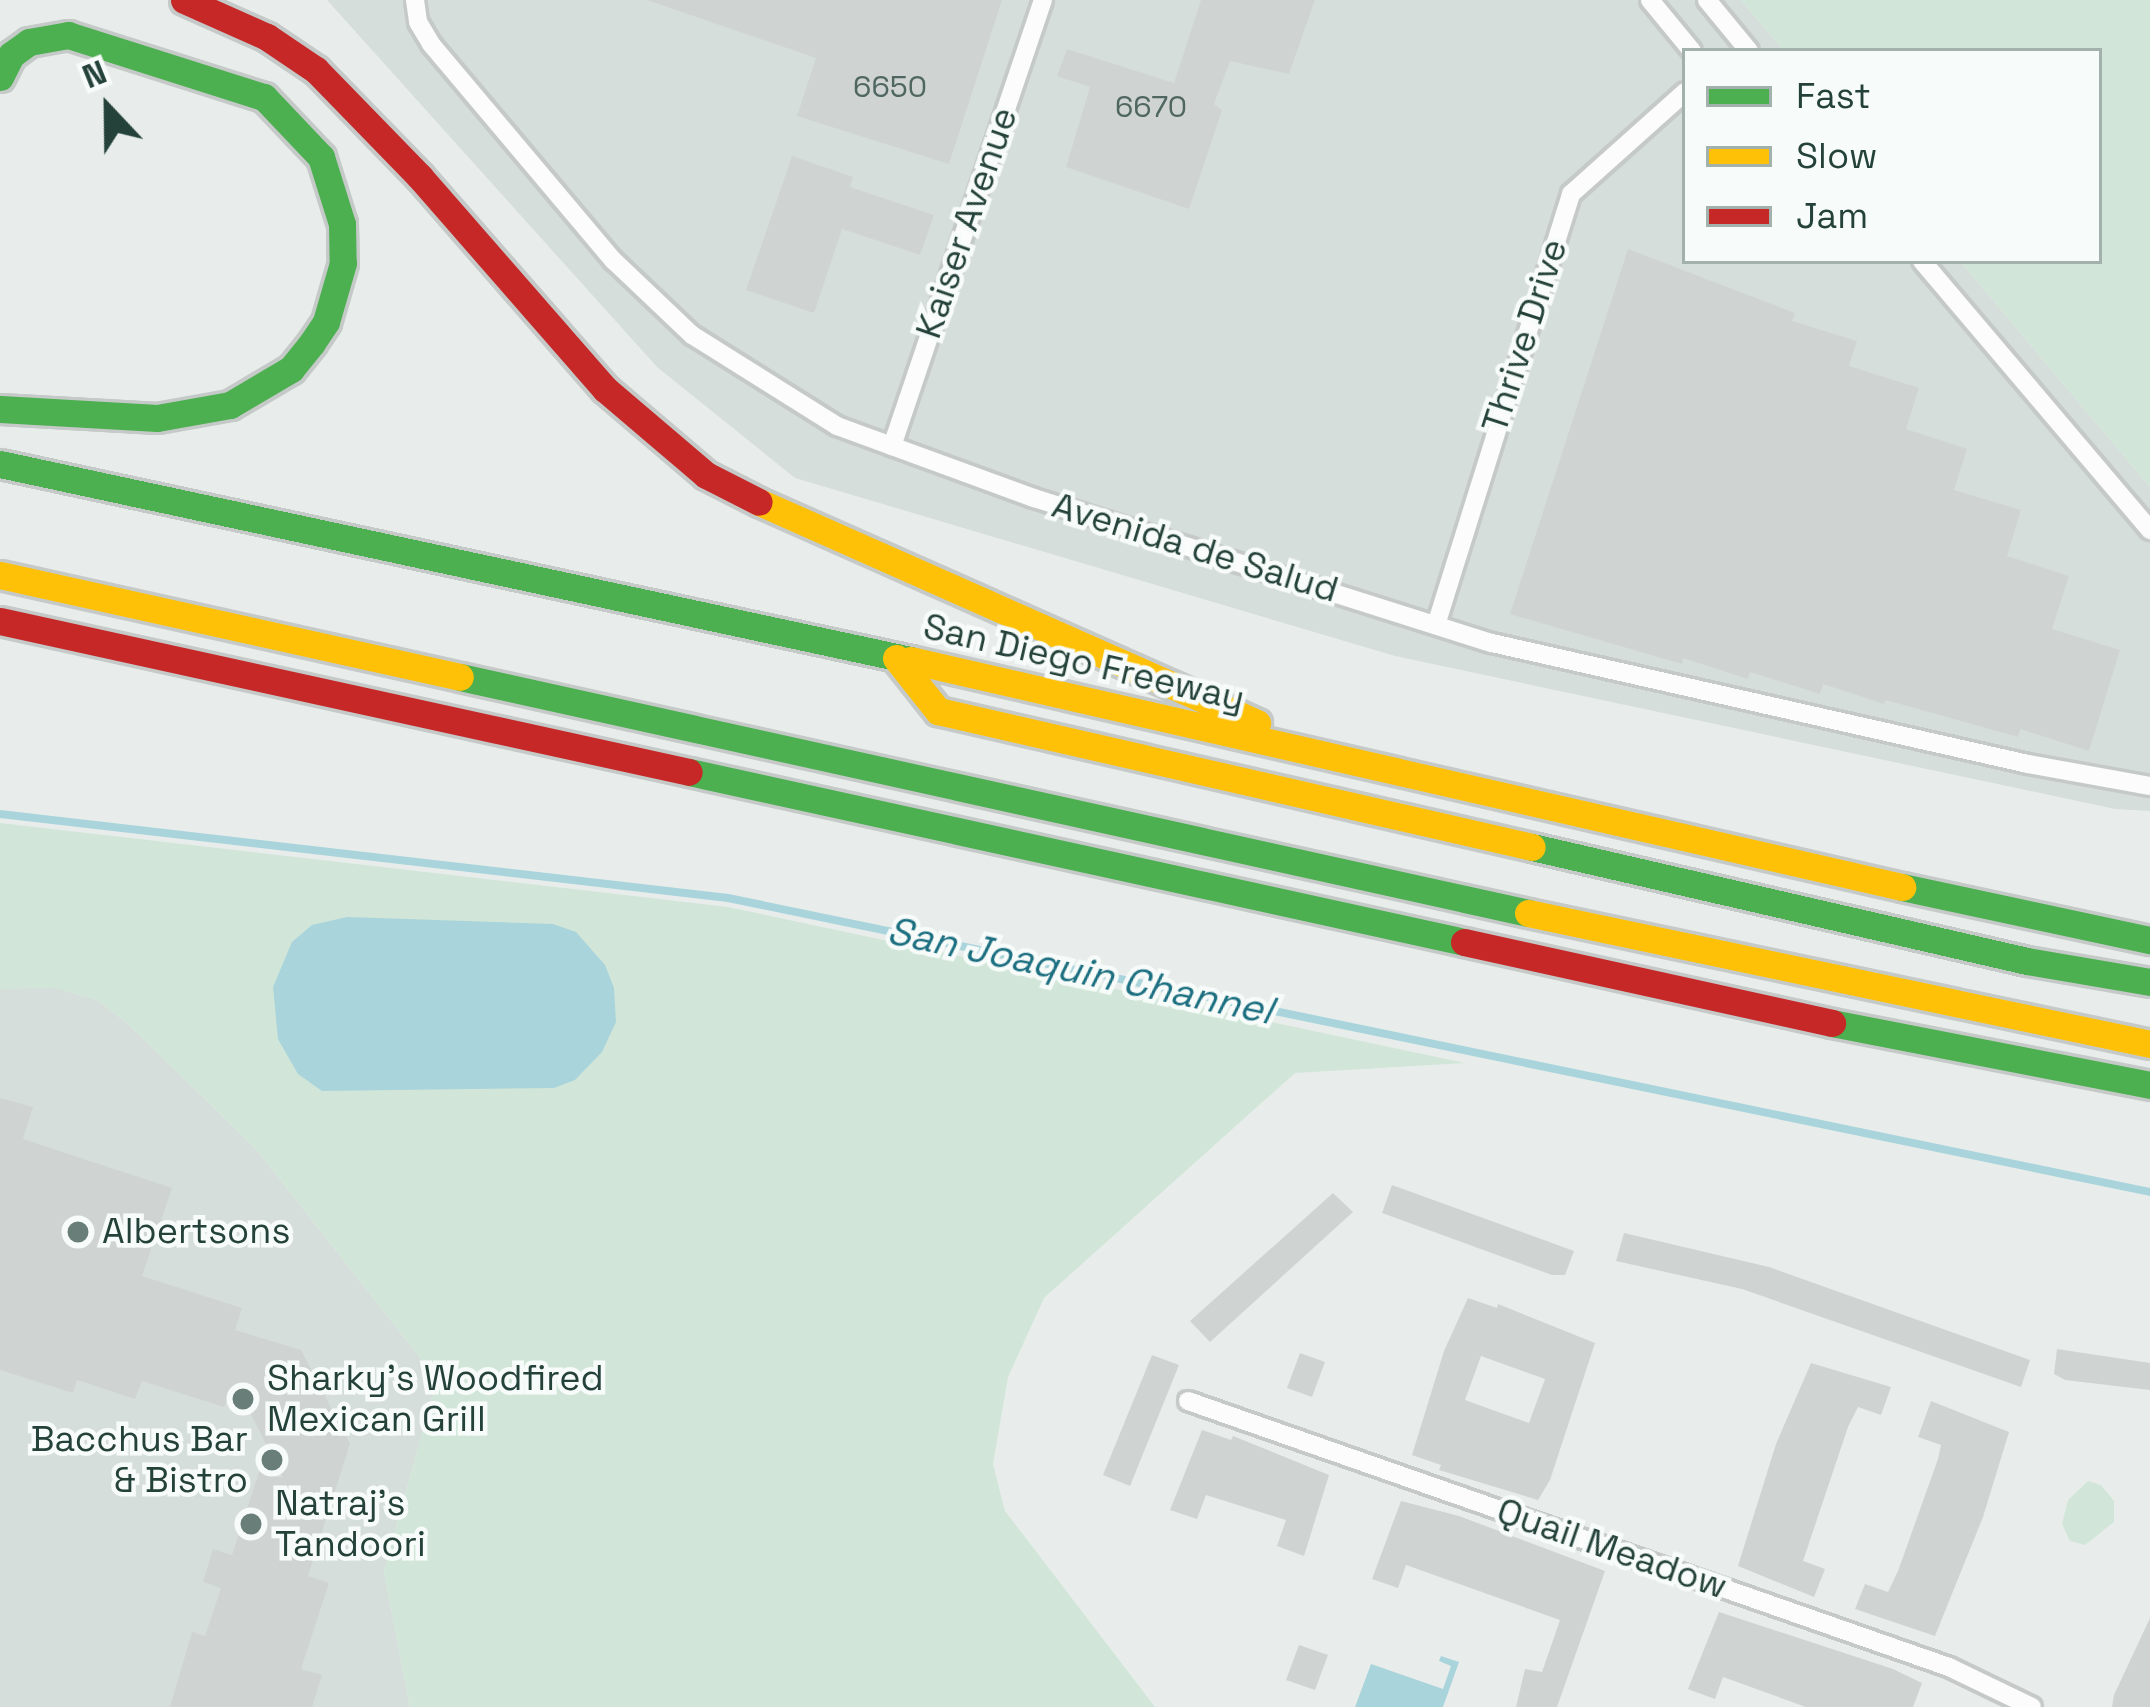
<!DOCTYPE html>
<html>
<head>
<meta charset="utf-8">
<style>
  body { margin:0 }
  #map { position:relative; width:2150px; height:1707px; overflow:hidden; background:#e8edeb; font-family:"Space Grotesk",sans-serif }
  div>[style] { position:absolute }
  .built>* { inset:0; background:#d6dedb }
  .green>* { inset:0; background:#d1e6d8 }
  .water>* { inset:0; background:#a9d4db }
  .stream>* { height:8px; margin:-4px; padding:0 4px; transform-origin:4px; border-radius:4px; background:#a9d4db }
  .building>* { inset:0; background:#cfd4d2 }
  .roads { filter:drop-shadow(3px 0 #c5cac8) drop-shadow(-3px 0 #c5cac8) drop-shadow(0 3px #c5cac8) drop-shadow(0 -3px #c5cac8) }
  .street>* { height:18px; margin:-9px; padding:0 9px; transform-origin:9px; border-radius:9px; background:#fcfcfc }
  .fast>* { height:27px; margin:-13.5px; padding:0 13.5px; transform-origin:13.5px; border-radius:13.5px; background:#4caf50 }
  .slow>* { height:27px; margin:-13.5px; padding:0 13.5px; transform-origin:13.5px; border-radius:13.5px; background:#ffc107 }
  .jam>* { height:27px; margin:-13.5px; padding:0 13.5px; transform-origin:13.5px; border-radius:13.5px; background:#c62828 }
  .dots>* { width:33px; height:33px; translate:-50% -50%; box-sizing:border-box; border:6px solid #f7fbf9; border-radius:50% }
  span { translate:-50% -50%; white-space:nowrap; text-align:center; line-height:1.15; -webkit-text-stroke:9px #f7fbf9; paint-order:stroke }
  .number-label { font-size:30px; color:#506761 }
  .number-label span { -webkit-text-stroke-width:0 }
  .street-label { font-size:36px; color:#24423a }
  .poi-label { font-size:36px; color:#24423a }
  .left { translate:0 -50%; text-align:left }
  .right { translate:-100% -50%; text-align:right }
  .water-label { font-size:39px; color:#1c6f80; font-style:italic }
  .legend { position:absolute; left:1682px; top:48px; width:420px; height:216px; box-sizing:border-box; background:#f7fbf9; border:3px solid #a3b1ad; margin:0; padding:15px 21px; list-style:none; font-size:36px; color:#24423a }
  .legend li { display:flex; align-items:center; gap:24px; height:60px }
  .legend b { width:60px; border:3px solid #a3b1ad }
  .north { position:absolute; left:48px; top:48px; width:120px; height:120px; -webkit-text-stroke:9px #f7fbf9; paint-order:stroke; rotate:338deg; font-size:33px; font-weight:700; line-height:48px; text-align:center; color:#24423a }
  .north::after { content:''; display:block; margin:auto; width:42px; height:54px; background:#24423a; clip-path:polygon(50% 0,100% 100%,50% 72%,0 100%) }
</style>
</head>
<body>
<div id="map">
  <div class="built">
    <i style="clip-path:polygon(327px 0,1741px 0,1784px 51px,1685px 51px,1685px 261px,1960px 261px,2150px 487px,2150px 811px,2115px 809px,1395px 656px,795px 478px,657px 367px)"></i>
    <i style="clip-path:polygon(14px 985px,56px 988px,97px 1000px,127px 1023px,256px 1149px,437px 1379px,384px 1572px,410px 1707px,0 1707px,0 989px)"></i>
  </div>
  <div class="green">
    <i style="clip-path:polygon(1741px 0,2150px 0,2150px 487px,1960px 261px,2099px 261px,2099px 51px,1784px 51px)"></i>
    <i style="clip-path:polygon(0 823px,728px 907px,1465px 1063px,1295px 1073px,1044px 1298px,1008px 1377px,993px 1464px,1005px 1511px,1155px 1707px,410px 1707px,384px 1572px,437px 1379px,256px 1149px,127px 1023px,97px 1000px,56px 988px,0 989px)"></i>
    <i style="clip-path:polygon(2088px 1481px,2101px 1485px,2114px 1501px,2114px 1522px,2085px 1545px,2070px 1541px,2062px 1524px,2068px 1500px)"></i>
  </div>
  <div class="water">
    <i style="clip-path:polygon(347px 917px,553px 924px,576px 932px,605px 965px,614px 988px,616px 1022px,602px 1052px,575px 1080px,554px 1088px,322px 1091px,298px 1074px,278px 1039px,273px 987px,292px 942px,312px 925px)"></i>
    <i style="clip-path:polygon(1441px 1656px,1459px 1662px,1443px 1707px,1355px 1707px,1371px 1664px,1443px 1689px,1451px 1666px,1439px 1661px)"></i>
  </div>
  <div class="stream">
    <i style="left:0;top:814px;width:733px;rotate:6.58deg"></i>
    <i style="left:728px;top:898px;width:1452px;rotate:11.68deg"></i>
  </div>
  <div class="building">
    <i style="clip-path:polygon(647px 0,1002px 0,949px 164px,797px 116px,816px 58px)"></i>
    <i style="clip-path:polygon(1201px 0,1315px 0,1289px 74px,1230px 61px,1214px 104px,1222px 110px,1189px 209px,1066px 167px,1090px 87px,1057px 76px,1067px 49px,1174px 83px)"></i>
    <i style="clip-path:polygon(792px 156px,853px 177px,850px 187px,934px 215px,920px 255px,842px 229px,814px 313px,746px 290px)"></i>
    <i style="clip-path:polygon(1628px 249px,1795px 313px,1792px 321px,1857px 341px,1849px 366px,1919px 388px,1906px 429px,1967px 449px,1954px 490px,2021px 510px,2007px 556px,2069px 576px,2052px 629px,2120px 650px,2089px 751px,2020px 729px,2018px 737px,1886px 700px,1884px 704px,1823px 684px,1820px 694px,1750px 672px,1748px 679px,1683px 658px,1682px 664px,1510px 614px)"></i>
    <i style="clip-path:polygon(0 1098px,33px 1107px,23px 1139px,172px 1188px,142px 1276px,242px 1308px,235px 1330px,301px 1350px,350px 1444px,308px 1576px,329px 1583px,301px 1669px,322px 1675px,312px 1707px,170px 1707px,192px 1632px,205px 1636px,221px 1588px,203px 1582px,213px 1549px,232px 1555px,259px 1472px,283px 1478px,235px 1383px,224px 1407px,142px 1381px,135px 1399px,77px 1380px,73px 1393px,0 1370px)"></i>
    <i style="clip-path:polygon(1392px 1185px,1574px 1251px,1565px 1275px,1552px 1275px,1382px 1213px)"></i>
    <i style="clip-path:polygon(1333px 1193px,1353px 1212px,1210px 1342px,1190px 1321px)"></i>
    <i style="clip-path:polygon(1624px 1233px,1769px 1267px,2030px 1360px,2021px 1387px,1742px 1289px,1616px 1261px)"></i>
    <i style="clip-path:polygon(evenodd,1468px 1298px,1497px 1308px,1498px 1304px,1595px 1343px,1550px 1480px,1538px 1500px,1439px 1470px,1441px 1465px,1412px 1455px,1444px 1351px,1468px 1298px,1481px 1356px,1545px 1379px,1529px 1423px,1465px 1400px,1481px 1356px)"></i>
    <i style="clip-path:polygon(2057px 1349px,2150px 1363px,2150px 1390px,2065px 1380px,2054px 1374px)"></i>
    <i style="clip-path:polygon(1300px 1353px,1325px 1362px,1312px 1397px,1287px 1388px)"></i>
    <i style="clip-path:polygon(1152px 1355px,1179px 1365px,1130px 1486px,1103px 1475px)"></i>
    <i style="clip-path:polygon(1811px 1363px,1891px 1387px,1881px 1415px,1858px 1407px,1848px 1427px,1803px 1561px,1825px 1569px,1814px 1597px,1738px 1566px,1776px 1444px)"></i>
    <i style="clip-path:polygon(1931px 1401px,2009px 1432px,1983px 1517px,1935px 1636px,1855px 1609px,1865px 1584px,1888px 1592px,1898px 1571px,1938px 1459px,1941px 1445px,1918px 1437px)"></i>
    <i style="clip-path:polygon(1202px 1430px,1231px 1440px,1233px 1436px,1329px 1475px,1304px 1556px,1277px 1546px,1286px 1520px,1206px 1495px,1197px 1519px,1170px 1510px)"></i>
    <i style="clip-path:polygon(1401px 1501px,1459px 1516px,1605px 1571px,1557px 1707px,1516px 1707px,1525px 1669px,1542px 1672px,1560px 1620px,1406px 1565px,1398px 1588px,1372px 1579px)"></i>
    <i style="clip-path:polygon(1719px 1612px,1893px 1669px,1922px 1683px,1913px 1707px,1806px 1707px,1723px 1677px,1715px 1699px,1693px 1691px,1688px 1689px)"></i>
    <i style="clip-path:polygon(2150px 1618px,2150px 1707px,2112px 1707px,2114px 1695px)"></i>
    <i style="clip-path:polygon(1299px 1645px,1328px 1655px,1315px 1690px,1286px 1680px)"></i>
  </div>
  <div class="roads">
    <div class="street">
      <i style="left:415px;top:0;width:22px;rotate:82deg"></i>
      <i style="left:418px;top:22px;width:26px;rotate:59deg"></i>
      <i style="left:431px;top:44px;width:284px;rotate:49.9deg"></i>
      <i style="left:614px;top:261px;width:108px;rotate:43.5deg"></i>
      <i style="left:692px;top:335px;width:171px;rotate:32.1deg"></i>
      <i style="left:837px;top:426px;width:210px;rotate:20.1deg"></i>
      <i style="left:1034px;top:498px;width:480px;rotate:17.6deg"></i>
      <i style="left:1492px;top:643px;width:549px;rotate:12.72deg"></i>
      <i style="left:2028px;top:764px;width:124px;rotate:10.2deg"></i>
      <i style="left:1650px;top:0;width:66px;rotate:50.5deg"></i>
      <i style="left:1707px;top:0;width:66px;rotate:50.5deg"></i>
      <i style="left:1922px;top:261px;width:353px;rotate:49.7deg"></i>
      <i style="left:892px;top:446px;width:471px;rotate:-71.3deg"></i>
      <i style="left:1436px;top:625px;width:452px;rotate:-72.6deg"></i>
      <i style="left:1571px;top:194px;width:153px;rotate:-41.8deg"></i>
      <i style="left:1188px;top:1401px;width:806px;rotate:19.27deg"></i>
      <i style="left:1949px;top:1667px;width:92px;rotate:25.7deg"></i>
    </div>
    <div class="fast">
      <i style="left:0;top:77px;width:25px;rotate:-63deg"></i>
      <i style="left:11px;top:55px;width:22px;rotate:-36deg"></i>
      <i style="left:29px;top:42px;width:40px;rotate:-10deg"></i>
      <i style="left:68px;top:35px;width:206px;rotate:17.6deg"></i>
      <i style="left:264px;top:97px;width:83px;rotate:46.5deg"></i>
      <i style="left:321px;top:157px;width:70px;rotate:72.6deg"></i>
      <i style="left:342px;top:224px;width:39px;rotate:89deg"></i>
      <i style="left:343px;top:263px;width:61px;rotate:106.1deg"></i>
      <i style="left:326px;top:322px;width:25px;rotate:124deg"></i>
      <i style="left:312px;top:343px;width:33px;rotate:129deg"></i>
      <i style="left:291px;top:369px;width:71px;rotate:149.5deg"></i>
      <i style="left:230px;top:405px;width:74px;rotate:169.9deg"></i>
      <i style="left:157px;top:418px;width:157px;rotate:-176.7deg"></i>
      <i style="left:0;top:464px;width:931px;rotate:12.15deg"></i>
      <i style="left:460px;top:677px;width:1094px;rotate:12.46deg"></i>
      <i style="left:689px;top:772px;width:793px;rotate:12.37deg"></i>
      <i style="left:1532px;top:847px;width:508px;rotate:12.97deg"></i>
      <i style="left:2027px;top:961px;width:125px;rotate:9.7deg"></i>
      <i style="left:1902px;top:887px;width:254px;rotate:12.1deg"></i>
      <i style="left:1832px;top:1023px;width:324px;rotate:11deg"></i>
    </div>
    <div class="slow">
      <i style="left:759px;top:502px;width:545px;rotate:23.93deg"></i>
      <i style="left:0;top:575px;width:471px;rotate:12.5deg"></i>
      <i style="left:896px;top:658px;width:68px;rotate:51.6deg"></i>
      <i style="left:938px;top:711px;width:609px;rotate:12.9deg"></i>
      <i style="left:910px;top:660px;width:1018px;rotate:12.89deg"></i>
      <i style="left:1528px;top:913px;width:636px;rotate:11.89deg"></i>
    </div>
    <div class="jam">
      <i style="left:184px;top:0;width:91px;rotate:24deg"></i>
      <i style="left:267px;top:37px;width:59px;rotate:34deg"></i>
      <i style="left:316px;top:70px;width:149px;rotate:45.8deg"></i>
      <i style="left:420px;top:177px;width:281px;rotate:48.9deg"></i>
      <i style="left:605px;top:389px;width:133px;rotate:40.4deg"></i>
      <i style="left:706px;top:475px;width:59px;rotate:27deg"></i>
      <i style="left:0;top:621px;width:705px;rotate:12.36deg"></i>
      <i style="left:1464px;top:942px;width:377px;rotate:12.4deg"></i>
    </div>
  </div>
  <div class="dots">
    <i style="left:78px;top:1232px;background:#697e78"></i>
    <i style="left:243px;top:1399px;background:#697e78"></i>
    <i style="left:272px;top:1460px;background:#697e78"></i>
    <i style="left:251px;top:1524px;background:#697e78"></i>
  </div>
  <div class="number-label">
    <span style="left:890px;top:87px">6650</span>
    <span style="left:1151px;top:107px">6670</span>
  </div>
  <div class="street-label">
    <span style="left:967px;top:223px;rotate:-71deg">Kaiser Avenue</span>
    <span style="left:1525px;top:336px;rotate:-72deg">Thrive Drive</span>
    <span style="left:1195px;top:548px;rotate:17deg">Avenida de Salud</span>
    <span style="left:1084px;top:663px;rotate:13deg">San Diego Freeway</span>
    <span style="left:1612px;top:1549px;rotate:19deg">Quail Meadow</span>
  </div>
  <div class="poi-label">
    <span class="left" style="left:102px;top:1232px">Albertsons</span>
    <span class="left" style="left:267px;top:1399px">Sharky's Woodfired<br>Mexican Grill</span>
    <span class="right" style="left:248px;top:1460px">Bacchus Bar<br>&amp; Bistro</span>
    <span class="left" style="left:275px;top:1524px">Natraj's<br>Tandoori</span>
  </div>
  <div class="water-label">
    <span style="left:1080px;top:971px;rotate:12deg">San Joaquin Channel</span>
  </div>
  <ul class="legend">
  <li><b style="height:15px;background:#4caf50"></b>Fast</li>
  <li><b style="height:15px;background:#ffc107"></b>Slow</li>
  <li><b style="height:15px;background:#c62828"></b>Jam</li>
  </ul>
  <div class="north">N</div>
</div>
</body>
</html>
